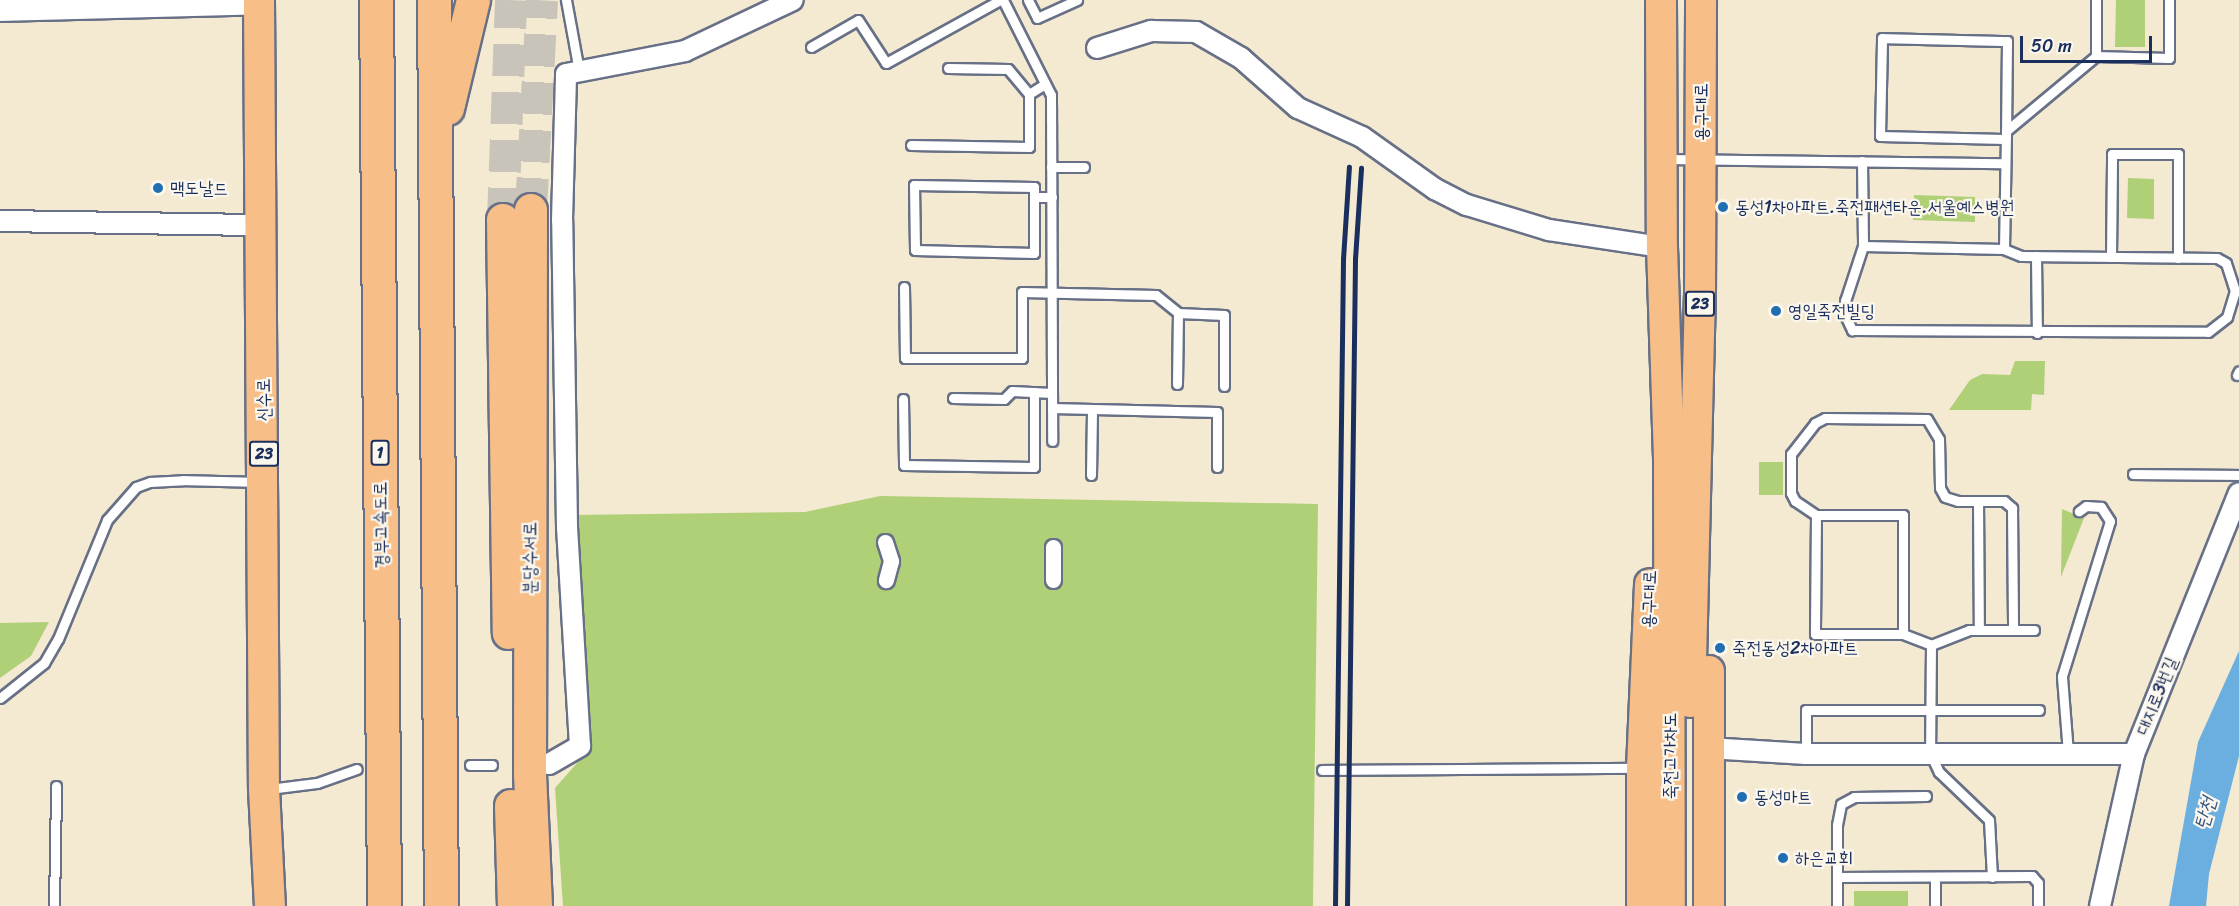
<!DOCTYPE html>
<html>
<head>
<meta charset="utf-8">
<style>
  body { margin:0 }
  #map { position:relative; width:2239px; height:906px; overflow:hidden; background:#f4e9d1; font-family:Sriracha,"Poor Story",sans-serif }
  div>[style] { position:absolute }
  .green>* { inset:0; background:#b0d078 }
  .water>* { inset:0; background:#6bafe0 }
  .trunk-tunnel>* { height:32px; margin-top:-16px; transform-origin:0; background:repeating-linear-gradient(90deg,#c9c4ba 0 32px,transparent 0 48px) }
  .roads { filter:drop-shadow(2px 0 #677086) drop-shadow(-2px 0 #677086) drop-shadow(0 2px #677086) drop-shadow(0 -2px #677086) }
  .service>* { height:9px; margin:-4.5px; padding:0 4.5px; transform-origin:4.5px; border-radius:4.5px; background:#fff }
  .pedestrian>* { height:15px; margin:-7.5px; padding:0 7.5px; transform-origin:7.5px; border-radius:7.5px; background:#fff }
  .minor>* { height:20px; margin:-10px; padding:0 10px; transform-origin:10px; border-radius:10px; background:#fff }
  .tertiary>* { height:24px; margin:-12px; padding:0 12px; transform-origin:12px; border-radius:12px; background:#fff }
  .primary>* { height:30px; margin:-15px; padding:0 15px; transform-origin:15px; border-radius:15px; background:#f7be88 }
  .trunk>* { height:32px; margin:-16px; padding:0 16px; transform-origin:16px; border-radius:16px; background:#f7be88 }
  .motorway>* { height:33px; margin:-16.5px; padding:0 16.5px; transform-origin:16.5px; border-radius:16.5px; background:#f7be88 }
  .rail>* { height:4.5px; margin:-2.25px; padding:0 2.25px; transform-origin:2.25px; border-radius:2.25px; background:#1b2f5e }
  .dots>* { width:16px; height:16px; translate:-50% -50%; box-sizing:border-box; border:3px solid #fbf7ec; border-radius:50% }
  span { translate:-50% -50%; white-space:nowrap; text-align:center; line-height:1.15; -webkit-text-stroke:4.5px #fbf7ec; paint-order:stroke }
  .shield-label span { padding:2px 4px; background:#fbf7ec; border:2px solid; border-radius:4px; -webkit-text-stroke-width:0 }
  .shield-label { font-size:16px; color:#1b2f5e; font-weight:700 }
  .street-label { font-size:18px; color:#1b2f5e }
  .poi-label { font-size:18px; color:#1b2f5e }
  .left { translate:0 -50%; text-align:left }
  .water-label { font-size:20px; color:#335585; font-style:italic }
  .scale { position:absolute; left:2020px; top:36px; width:132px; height:27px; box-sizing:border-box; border:3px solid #1b2f5e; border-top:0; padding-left:8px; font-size:18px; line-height:21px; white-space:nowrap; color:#1b2f5e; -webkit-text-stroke:4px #fbf7ec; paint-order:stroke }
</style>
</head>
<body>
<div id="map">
  <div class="green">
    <i style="clip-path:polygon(2116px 0,2145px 0,2145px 47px,2115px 47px)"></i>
    <i style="clip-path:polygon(2128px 178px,2154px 179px,2154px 219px,2127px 218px)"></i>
    <i style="clip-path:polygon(1914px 195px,1975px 197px,1975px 222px,1913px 220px)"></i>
    <i style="clip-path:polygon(2015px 361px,2045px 361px,2044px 395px,2032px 394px,2031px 410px,1949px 410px,1970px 380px,1982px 374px,2010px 375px)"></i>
    <i style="clip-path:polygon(1759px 462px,1783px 462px,1783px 495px,1759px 495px)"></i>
    <i style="clip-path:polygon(880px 496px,1318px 504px,1313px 906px,563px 906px,555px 788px,585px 754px,573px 515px,805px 512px)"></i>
    <i style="clip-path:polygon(2062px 509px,2084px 518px,2061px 577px)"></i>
    <i style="clip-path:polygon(49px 622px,31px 656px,0 678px,0 623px)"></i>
    <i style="clip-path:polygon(1854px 891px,1908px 891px,1908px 906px,1854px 906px)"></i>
  </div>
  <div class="water">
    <i style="clip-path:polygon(2239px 651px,2239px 756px,2209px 874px,2206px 906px,2169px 906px,2198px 742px)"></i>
  </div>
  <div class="trunk-tunnel">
    <i style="left:531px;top:210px;width:210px;rotate:-87deg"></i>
    <i style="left:503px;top:220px;width:220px;rotate:-87.9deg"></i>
  </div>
  <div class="roads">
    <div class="service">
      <i style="left:566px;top:0;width:72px;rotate:79.6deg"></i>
      <i style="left:1003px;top:0;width:106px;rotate:63.2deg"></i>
      <i style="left:1051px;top:95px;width:346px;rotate:89.8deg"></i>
      <i style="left:1028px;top:0;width:20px;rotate:63deg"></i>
      <i style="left:1037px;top:18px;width:44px;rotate:-24.2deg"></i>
      <i style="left:811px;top:47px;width:54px;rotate:-29.9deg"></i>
      <i style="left:858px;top:20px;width:51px;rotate:56.9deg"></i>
      <i style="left:886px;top:63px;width:130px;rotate:-28.9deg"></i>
      <i style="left:2096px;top:56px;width:56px;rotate:-90deg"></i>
      <i style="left:948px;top:68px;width:60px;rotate:1deg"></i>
      <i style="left:1008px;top:69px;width:33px;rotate:50deg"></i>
      <i style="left:2004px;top:139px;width:124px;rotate:-178.6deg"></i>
      <i style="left:1880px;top:136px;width:98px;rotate:-88.8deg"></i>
      <i style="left:1882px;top:38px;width:125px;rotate:1.4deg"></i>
      <i style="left:2007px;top:41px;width:90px;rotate:90.6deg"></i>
      <i style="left:911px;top:145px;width:118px;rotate:1deg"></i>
      <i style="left:1029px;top:147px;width:53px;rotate:-90deg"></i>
      <i style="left:1029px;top:94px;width:19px;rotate:-32deg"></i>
      <i style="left:1665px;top:159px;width:338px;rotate:0.7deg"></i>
      <i style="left:1862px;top:161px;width:85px;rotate:89.3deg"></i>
      <i style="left:1863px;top:246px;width:58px;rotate:108.1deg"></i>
      <i style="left:1845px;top:301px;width:14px;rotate:90deg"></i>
      <i style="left:1845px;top:315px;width:17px;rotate:65deg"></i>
      <i style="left:1852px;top:330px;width:356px;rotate:0.3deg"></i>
      <i style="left:2208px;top:332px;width:24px;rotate:-38deg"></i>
      <i style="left:2227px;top:317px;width:27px;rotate:-73deg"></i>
      <i style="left:2235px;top:291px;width:29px;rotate:-108deg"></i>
      <i style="left:2226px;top:263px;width:10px;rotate:-151deg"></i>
      <i style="left:2217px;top:258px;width:196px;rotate:-179.4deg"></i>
      <i style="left:2021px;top:256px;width:18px;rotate:-158deg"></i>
      <i style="left:2004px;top:249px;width:141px;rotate:-178.8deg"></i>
      <i style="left:1051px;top:167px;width:33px"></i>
      <i style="left:1034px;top:197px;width:10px;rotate:-90deg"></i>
      <i style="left:1034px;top:187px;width:120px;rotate:-179deg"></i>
      <i style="left:914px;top:185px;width:65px;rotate:89.1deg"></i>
      <i style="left:915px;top:250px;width:119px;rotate:1.4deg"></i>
      <i style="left:1034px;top:253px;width:56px;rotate:-90deg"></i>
      <i style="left:1034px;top:197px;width:18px"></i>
      <i style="left:2004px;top:249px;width:118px;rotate:-89deg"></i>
      <i style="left:2006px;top:131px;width:117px;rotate:-39.8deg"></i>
      <i style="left:2096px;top:56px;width:73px;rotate:1.6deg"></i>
      <i style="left:2169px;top:58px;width:58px;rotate:-90deg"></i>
      <i style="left:2036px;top:256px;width:77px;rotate:89.3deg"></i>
      <i style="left:2111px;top:257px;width:103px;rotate:-89.4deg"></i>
      <i style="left:2112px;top:154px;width:66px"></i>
      <i style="left:2178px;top:154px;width:104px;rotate:90deg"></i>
      <i style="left:904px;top:287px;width:71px;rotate:89.2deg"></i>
      <i style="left:905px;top:358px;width:117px"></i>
      <i style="left:1022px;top:358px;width:66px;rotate:-90deg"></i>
      <i style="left:1022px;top:292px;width:134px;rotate:1.3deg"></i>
      <i style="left:1156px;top:295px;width:28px;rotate:39deg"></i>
      <i style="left:1178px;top:313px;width:46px;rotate:2.5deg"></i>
      <i style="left:1224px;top:315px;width:71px;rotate:90deg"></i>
      <i style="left:2237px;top:375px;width:4px;rotate:-63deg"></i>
      <i style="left:1177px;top:384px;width:71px;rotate:-89.2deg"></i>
      <i style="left:953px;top:398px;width:51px;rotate:1.1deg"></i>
      <i style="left:1004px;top:399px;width:11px;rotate:-45deg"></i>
      <i style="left:1012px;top:391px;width:40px;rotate:2.9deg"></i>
      <i style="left:903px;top:399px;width:66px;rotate:89.1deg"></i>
      <i style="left:904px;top:465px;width:130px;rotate:0.9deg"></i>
      <i style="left:1034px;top:467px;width:75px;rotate:-90deg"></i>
      <i style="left:1052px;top:408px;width:165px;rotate:1.4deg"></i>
      <i style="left:1217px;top:412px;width:55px;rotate:90deg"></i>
      <i style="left:2133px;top:474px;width:106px;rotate:0.5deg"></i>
      <i style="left:1091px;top:475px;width:66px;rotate:-89.1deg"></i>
      <i style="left:1978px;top:501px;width:128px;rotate:89.6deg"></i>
      <i style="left:1816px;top:515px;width:25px;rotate:-146deg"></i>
      <i style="left:1795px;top:501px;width:9px;rotate:-117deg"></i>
      <i style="left:1791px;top:493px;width:39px;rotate:-90deg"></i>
      <i style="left:1791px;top:454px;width:39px;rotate:-52deg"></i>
      <i style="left:1815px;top:423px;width:11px;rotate:-27deg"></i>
      <i style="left:1825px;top:418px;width:102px;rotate:0.6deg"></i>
      <i style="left:1927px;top:419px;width:23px;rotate:59deg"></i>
      <i style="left:1939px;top:439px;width:49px;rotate:88.8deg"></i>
      <i style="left:1940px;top:488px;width:10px;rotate:61deg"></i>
      <i style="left:1945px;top:497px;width:14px;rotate:17deg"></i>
      <i style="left:1958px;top:501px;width:46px"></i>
      <i style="left:2004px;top:501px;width:11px;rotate:41deg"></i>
      <i style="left:2012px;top:508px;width:122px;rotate:89.5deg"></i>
      <i style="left:1903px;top:634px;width:119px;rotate:-90deg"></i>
      <i style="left:1903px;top:515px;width:87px;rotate:180deg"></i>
      <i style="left:1816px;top:515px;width:119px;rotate:90.5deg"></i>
      <i style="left:1815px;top:634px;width:88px"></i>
      <i style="left:1903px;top:634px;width:30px;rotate:21deg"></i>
      <i style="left:1931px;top:645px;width:41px;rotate:-21.5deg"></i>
      <i style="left:1969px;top:630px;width:65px"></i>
      <i style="left:1931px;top:645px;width:108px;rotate:90.5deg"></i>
      <i style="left:1930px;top:753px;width:21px;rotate:65deg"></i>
      <i style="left:1939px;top:772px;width:69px;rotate:43.8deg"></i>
      <i style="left:1989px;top:820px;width:57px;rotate:87deg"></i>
      <i style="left:0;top:698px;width:56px;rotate:-38.5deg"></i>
      <i style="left:44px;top:663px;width:28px;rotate:-60deg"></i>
      <i style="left:58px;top:639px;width:129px;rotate:-67.6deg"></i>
      <i style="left:107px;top:520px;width:44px;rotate:-48.7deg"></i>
      <i style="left:136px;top:487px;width:15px;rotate:-20deg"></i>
      <i style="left:150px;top:482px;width:33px;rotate:-3deg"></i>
      <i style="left:183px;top:480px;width:74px;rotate:1.5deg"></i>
      <i style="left:2068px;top:753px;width:77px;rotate:-94.5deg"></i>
      <i style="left:2062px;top:676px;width:162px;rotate:-72.8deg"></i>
      <i style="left:2110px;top:521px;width:17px;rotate:-123deg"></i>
      <i style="left:2101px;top:507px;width:15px;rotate:-176deg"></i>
      <i style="left:2086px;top:506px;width:9px;rotate:144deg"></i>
      <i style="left:1806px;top:754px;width:44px;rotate:-90deg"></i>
      <i style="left:1806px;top:710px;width:233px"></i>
      <i style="left:470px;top:765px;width:22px"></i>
      <i style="left:1322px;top:770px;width:317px;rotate:-0.4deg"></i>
      <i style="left:269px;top:789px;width:48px;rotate:-7.1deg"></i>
      <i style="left:317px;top:783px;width:42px;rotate:-19.3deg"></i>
      <i style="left:1837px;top:877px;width:195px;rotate:-0.3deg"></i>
      <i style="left:2032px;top:876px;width:9px;rotate:49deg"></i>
      <i style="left:2038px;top:883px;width:23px;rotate:90deg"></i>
      <i style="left:1935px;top:877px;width:29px;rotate:90deg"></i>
      <i style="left:54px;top:906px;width:120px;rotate:-89deg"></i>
      <i style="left:1837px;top:906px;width:81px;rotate:-90deg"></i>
      <i style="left:1837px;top:825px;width:21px;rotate:-79deg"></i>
      <i style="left:1841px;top:804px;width:15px;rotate:-28deg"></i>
      <i style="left:1854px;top:797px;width:72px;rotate:-0.8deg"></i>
    </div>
    <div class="pedestrian">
      <i style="left:885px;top:542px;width:20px;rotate:72deg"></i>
      <i style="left:891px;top:561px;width:20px;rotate:105deg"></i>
      <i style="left:1053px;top:547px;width:33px;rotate:90deg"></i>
    </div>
    <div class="minor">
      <i style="left:1097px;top:48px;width:57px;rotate:-17.5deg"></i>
      <i style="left:1151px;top:31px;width:45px;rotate:1.3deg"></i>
      <i style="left:1196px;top:32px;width:52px;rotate:30deg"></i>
      <i style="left:1241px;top:58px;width:76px;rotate:41.3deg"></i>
      <i style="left:1298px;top:108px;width:70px;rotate:24.4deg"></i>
      <i style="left:1362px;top:137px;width:90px;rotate:35.5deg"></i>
      <i style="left:1435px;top:189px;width:36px;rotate:27deg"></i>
      <i style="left:1467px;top:205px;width:86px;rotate:17deg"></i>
      <i style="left:1549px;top:230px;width:114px;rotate:8.6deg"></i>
      <i style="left:0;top:221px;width:262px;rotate:0.9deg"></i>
      <i style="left:1708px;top:748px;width:98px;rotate:3.5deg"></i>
      <i style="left:1806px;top:754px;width:328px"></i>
      <i style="left:549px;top:764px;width:36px;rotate:-30deg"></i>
      <i style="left:580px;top:746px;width:220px;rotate:-93.4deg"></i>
      <i style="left:567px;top:526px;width:306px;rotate:-90.9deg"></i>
      <i style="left:562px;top:220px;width:146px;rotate:-88.4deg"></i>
      <i style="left:566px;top:74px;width:121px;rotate:-10.9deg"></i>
      <i style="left:685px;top:51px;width:119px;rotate:-25.3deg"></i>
      <i style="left:2100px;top:906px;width:156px;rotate:-77.4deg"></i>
      <i style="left:2134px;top:754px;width:281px;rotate:-68.1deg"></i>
    </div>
    <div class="tertiary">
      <i style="left:0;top:9px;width:259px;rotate:-1.5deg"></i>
    </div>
    <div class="primary">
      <i style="left:259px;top:0;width:789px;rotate:89.64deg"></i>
      <i style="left:264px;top:789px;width:117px;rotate:87.1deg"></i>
      <i style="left:1661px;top:0;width:247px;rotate:89.8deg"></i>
      <i style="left:1662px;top:247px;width:213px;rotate:88.1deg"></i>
      <i style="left:1669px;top:460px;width:446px;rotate:89.9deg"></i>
      <i style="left:1690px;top:702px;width:406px;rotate:-88.6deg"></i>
      <i style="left:1700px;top:296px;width:296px;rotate:-89.8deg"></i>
      <i style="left:1642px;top:906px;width:138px;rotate:-90deg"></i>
      <i style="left:1642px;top:768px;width:184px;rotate:-87.5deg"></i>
      <i style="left:1709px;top:906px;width:235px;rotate:-90deg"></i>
    </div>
    <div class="trunk">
      <i style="left:531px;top:210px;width:564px;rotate:90.1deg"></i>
      <i style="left:530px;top:774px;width:132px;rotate:87.4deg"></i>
      <i style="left:503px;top:220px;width:413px;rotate:89.2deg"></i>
      <i style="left:511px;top:806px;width:100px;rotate:88.3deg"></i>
    </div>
    <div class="motorway">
      <i style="left:376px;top:0;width:906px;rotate:89.49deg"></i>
      <i style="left:434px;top:0;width:906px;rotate:89.56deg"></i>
      <i style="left:447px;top:108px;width:111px;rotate:-76.5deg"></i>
    </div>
  </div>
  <div class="rail">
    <i style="left:1335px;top:906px;width:647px;rotate:-89.29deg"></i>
    <i style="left:1343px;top:259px;width:92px;rotate:-86.3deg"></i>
    <i style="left:1347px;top:906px;width:647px;rotate:-89.29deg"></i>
    <i style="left:1355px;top:259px;width:91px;rotate:-86.2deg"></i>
  </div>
  <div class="dots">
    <i style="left:158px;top:188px;background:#1f6fb2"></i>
    <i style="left:1723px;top:207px;background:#1f6fb2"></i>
    <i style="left:1776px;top:311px;background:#1f6fb2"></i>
    <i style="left:1720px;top:648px;background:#1f6fb2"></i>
    <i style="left:1742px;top:797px;background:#1f6fb2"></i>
    <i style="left:1783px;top:858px;background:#1f6fb2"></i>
  </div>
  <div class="shield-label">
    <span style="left:1700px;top:304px">23</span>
    <span style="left:380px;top:453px">1</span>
    <span style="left:264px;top:454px">23</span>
  </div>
  <div class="street-label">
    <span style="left:1701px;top:112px;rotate:-90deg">용구대로</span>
    <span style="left:264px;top:400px;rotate:-91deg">신수로</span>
    <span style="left:381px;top:525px;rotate:-91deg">경부고속도로</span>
    <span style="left:530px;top:558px;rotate:-90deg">분당수서로</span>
    <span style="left:1649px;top:599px;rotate:-88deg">용구대로</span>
    <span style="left:2157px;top:696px;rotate:-68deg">대지로3번길</span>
    <span style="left:1670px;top:756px;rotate:-90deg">죽전고가차도</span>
  </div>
  <div class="poi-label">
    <span class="left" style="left:170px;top:188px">맥도날드</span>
    <span class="left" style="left:1735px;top:207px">동성1차아파트.죽전패션타운.서울예스병원</span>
    <span class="left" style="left:1788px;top:311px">영일죽전빌딩</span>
    <span class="left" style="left:1732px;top:648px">죽전동성2차아파트</span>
    <span class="left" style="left:1754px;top:797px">동성마트</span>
    <span class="left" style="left:1795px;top:858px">하은교회</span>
  </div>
  <div class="water-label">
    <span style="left:2205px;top:813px;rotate:-74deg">탄천</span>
  </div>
  <div class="scale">50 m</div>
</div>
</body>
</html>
